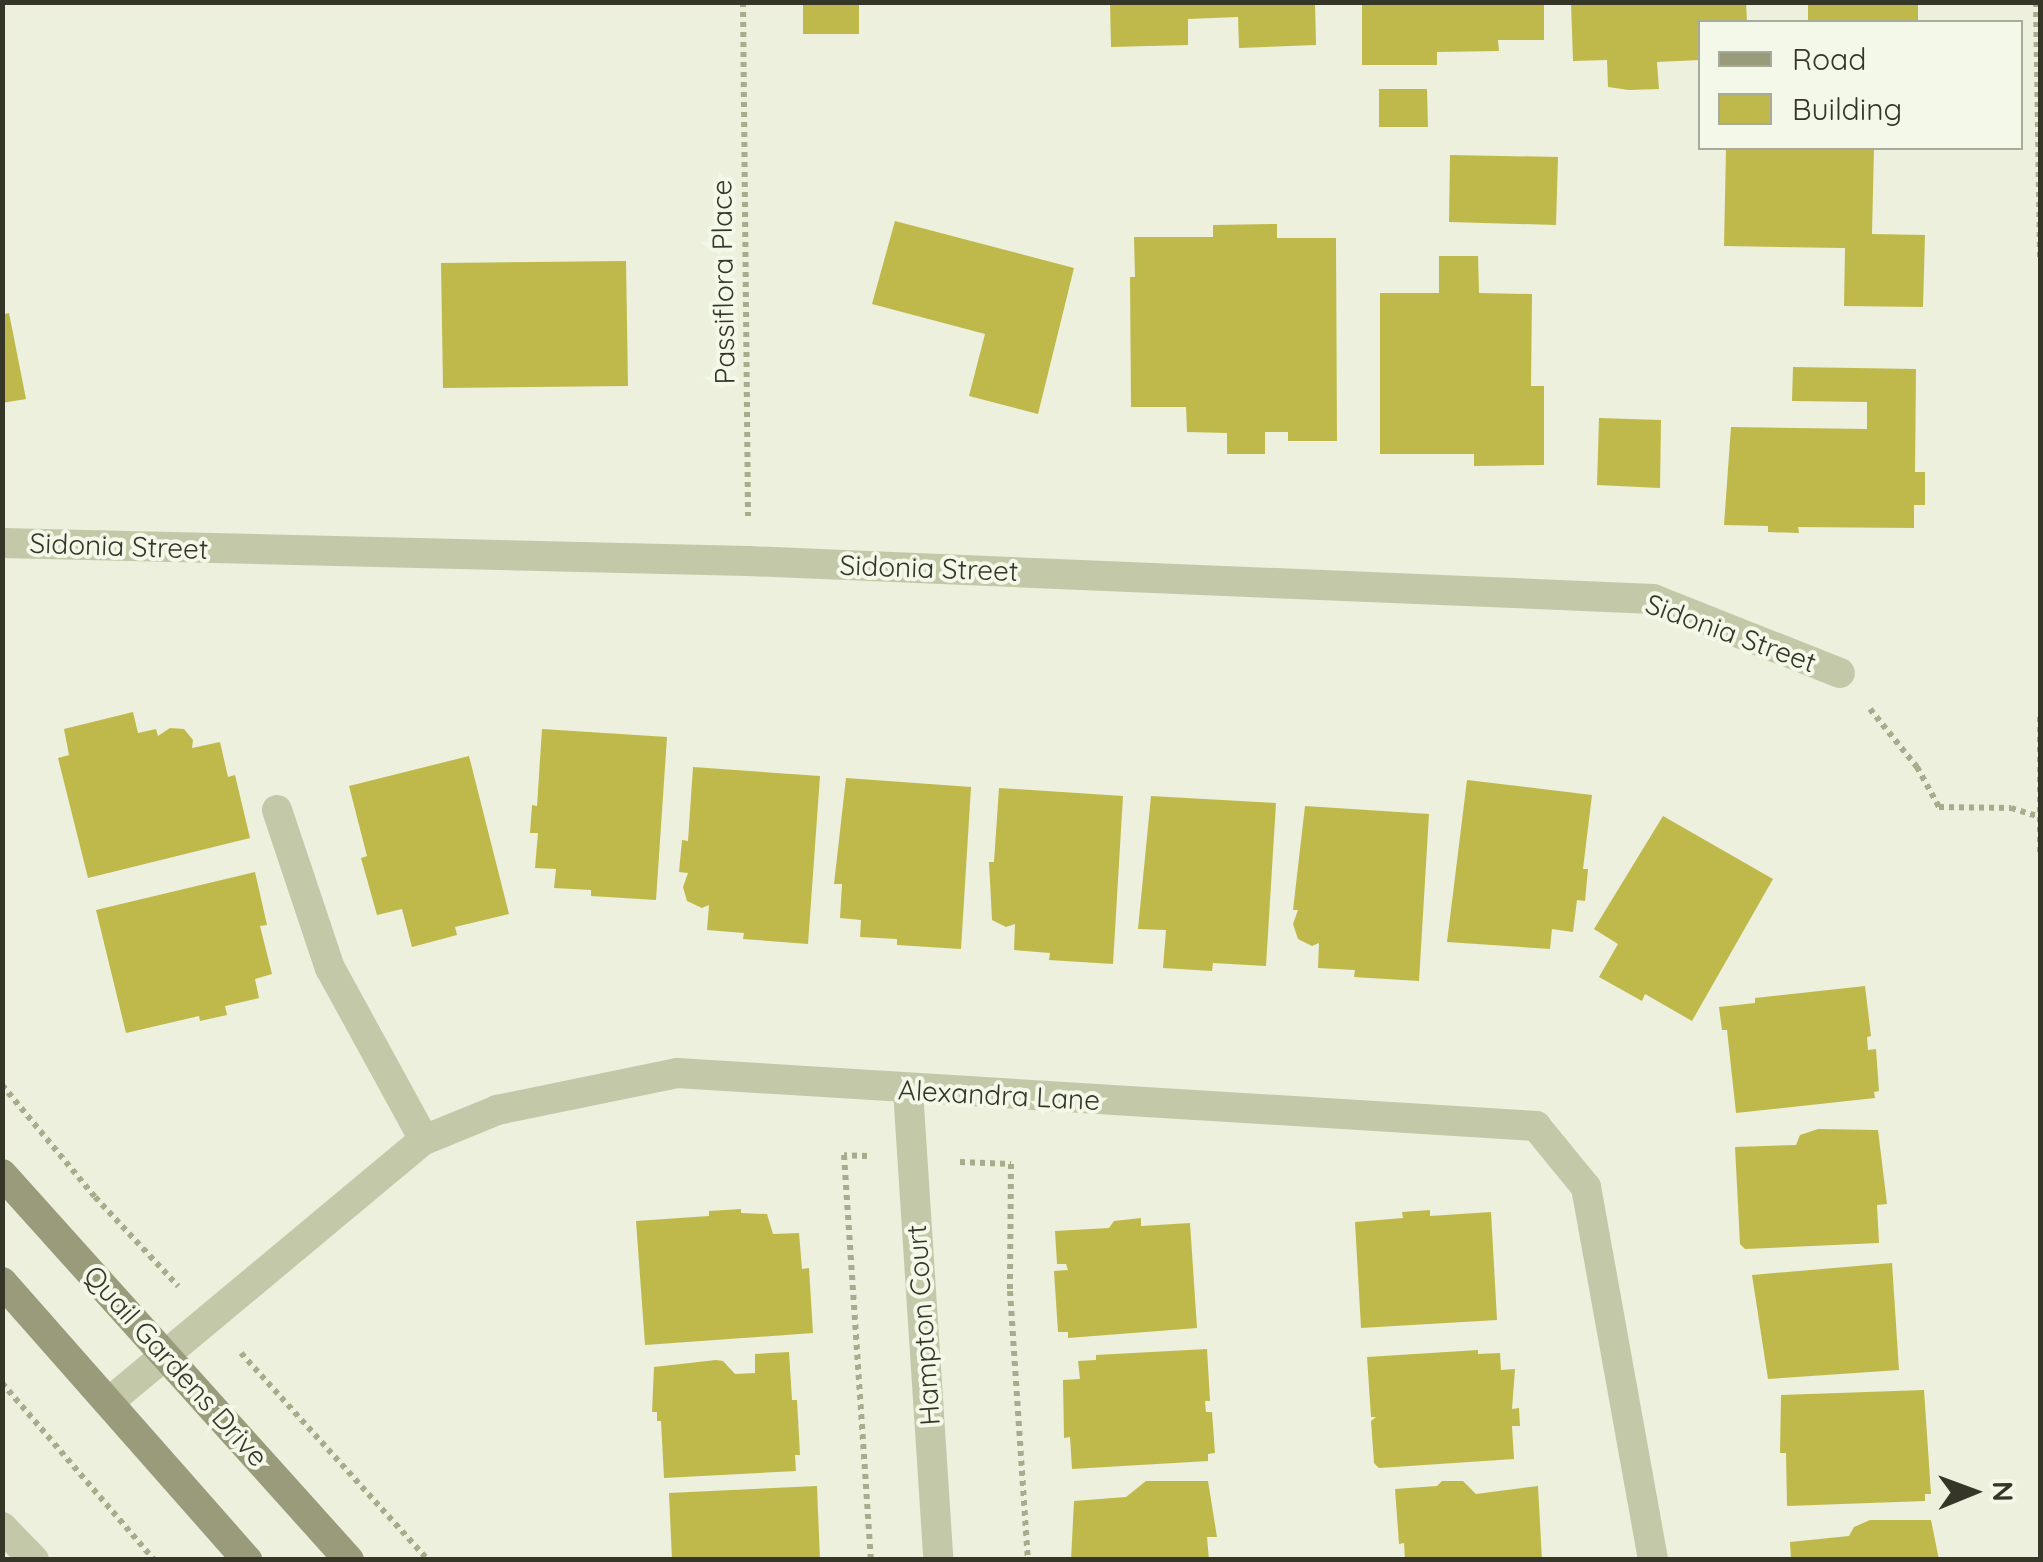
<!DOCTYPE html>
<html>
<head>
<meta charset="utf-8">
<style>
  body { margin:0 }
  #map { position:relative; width:2043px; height:1562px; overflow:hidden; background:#ecf0dc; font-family:Quicksand,sans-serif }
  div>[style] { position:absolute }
  .building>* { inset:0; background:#bfb94b }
  .path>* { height:6px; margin-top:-3px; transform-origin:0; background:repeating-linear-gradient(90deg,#a8ac8d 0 5px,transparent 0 10px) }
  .lane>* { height:30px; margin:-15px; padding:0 15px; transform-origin:15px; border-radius:15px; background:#c3c8a8 }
  .street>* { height:30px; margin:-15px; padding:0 15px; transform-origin:15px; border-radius:15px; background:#c3c8a8 }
  .secondary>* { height:30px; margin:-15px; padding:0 15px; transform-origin:15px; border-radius:15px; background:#999b7a }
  span { translate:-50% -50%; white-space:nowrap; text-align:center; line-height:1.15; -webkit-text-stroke:8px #f4f8e8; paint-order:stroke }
  .street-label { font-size:28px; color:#353528 }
  .frame { position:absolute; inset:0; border:5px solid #353528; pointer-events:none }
  .legend { position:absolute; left:1698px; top:20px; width:325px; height:130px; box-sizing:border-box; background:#f4f8e8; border:2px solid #a8aa9b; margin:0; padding:12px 18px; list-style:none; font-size:30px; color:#353528 }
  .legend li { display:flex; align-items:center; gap:20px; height:50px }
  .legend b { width:50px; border:2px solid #a8aa9b }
  .north { position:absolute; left:1923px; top:1442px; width:100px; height:100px; -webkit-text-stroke:8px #f4f8e8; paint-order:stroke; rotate:89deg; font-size:28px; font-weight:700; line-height:40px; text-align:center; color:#353528 }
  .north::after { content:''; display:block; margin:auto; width:35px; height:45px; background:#353528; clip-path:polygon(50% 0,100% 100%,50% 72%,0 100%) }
</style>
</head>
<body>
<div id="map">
  <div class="building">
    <i style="clip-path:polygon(803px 2px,859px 2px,859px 34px,803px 34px)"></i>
    <i style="clip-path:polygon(1110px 2px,1315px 2px,1316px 45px,1239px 48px,1238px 17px,1188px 19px,1188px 45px,1111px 47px)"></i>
    <i style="clip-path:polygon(1362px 2px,1544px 2px,1544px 40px,1498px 40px,1499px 51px,1437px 52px,1437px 65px,1362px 65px)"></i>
    <i style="clip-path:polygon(1571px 2px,1746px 2px,1747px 22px,1700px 22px,1700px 60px,1657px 62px,1659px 89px,1629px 90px,1608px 87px,1607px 60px,1573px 61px)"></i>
    <i style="clip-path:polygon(1808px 2px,1918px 2px,1918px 22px,1808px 22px)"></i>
    <i style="clip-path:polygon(1379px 89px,1427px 89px,1428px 127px,1379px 127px)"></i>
    <i style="clip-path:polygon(1726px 148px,1874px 148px,1872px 234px,1925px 235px,1923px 307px,1844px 306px,1845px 248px,1724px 246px)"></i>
    <i style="clip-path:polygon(1450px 155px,1558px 157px,1556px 225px,1449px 222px)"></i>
    <i style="clip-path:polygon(895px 221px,1074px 268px,1038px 414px,969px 396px,985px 334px,872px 304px)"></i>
    <i style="clip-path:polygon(1277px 224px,1277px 238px,1336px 238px,1337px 441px,1288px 441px,1288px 432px,1265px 432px,1265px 454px,1227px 454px,1227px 433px,1187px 432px,1186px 407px,1131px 407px,1130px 277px,1135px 277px,1134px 237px,1213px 237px,1213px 225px)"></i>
    <i style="clip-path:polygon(1439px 256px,1478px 256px,1479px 293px,1532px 294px,1531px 386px,1544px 386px,1544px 465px,1474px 466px,1474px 454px,1380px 454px,1380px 293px,1439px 293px)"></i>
    <i style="clip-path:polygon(626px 261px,628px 386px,443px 388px,441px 263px)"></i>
    <i style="clip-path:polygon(9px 313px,26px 399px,2px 403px,2px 315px)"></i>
    <i style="clip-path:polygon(1793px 367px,1916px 369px,1915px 472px,1925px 472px,1925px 505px,1914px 505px,1914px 528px,1798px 527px,1799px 533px,1768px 532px,1768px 526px,1724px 525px,1731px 427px,1867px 429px,1867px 402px,1792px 401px)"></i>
    <i style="clip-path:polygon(1599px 418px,1661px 420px,1660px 488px,1597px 485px)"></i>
    <i style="clip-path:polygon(133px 712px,138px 733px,156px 729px,158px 736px,170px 728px,184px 729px,193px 740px,192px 748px,220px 742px,228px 777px,235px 775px,250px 838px,88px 878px,58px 758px,69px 755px,64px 729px)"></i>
    <i style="clip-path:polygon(542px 729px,667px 737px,656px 900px,591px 896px,591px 890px,554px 888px,556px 869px,535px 868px,538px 833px,530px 833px,532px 805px,537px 806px)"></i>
    <i style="clip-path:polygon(469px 756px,509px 914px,455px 927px,457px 935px,412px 947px,402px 909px,377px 915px,361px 858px,367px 856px,349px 786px)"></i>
    <i style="clip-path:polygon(693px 767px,820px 776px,808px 944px,743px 939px,744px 933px,707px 930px,709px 905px,702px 908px,687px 901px,683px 887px,688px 873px,679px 872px,682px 840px,688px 841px)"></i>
    <i style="clip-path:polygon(846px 778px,971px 787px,961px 949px,897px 945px,897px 939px,860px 937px,861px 920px,840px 918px,842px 884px,834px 884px)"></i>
    <i style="clip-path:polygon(1467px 780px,1592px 795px,1583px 869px,1588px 869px,1585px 901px,1577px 900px,1573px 932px,1552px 929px,1550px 949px,1447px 942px)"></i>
    <i style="clip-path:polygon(999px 788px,1123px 796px,1113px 964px,1049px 960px,1050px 953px,1014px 950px,1015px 924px,1006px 927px,992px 920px,989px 862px,994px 862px)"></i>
    <i style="clip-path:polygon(1151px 796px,1276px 803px,1266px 966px,1213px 963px,1212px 971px,1163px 968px,1166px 930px,1138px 929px)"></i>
    <i style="clip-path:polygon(1305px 806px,1429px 814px,1419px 981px,1354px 977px,1355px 970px,1318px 968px,1319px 943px,1312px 946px,1298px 939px,1293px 924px,1298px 910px,1293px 910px)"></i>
    <i style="clip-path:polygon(1663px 816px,1773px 879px,1692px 1021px,1645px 994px,1642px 1001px,1599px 977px,1618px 944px,1594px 929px)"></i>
    <i style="clip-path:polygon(255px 872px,267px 925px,260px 926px,272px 974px,255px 979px,259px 998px,225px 1006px,227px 1015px,200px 1021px,199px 1016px,126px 1033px,96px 910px)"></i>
    <i style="clip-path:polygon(1865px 986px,1871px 1036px,1867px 1037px,1868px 1050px,1876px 1049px,1879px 1091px,1874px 1092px,1875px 1098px,1736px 1113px,1727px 1030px,1722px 1030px,1719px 1007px,1755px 1003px,1755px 998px)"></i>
    <i style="clip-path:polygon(1818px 1129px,1878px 1130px,1887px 1204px,1877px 1205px,1879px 1243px,1745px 1249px,1740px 1244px,1735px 1147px,1796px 1145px,1800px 1135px)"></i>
    <i style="clip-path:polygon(741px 1209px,741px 1213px,767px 1214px,773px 1234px,799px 1233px,802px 1269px,809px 1268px,813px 1333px,645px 1345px,636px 1221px,709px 1216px,709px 1211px)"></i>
    <i style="clip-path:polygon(1430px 1210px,1430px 1216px,1491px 1212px,1497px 1320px,1361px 1328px,1355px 1222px,1403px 1218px,1402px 1212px)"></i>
    <i style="clip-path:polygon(1141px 1218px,1141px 1226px,1190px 1223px,1197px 1328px,1068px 1338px,1068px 1332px,1058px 1332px,1054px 1271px,1068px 1270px,1066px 1264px,1057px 1264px,1055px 1231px,1109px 1228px,1114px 1221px)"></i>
    <i style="clip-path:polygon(1892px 1263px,1899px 1370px,1768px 1379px,1752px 1275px)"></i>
    <i style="clip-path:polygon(1207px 1349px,1210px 1401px,1205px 1401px,1206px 1412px,1212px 1412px,1215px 1453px,1208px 1454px,1208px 1461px,1072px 1469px,1070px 1437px,1064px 1438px,1063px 1380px,1080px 1379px,1078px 1361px,1096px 1360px,1096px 1355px)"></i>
    <i style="clip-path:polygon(1478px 1350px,1478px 1354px,1500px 1353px,1501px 1370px,1515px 1369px,1512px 1409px,1519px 1408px,1520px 1426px,1512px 1426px,1514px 1459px,1379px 1468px,1374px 1463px,1371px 1421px,1376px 1417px,1371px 1417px,1367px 1357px)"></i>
    <i style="clip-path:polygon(789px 1352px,792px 1400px,797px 1400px,800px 1455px,795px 1455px,796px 1471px,664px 1478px,661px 1421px,657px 1421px,657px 1412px,652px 1412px,654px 1367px,716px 1360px,723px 1361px,735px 1374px,755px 1373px,755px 1354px)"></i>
    <i style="clip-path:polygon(1924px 1390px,1931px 1494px,1925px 1494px,1925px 1501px,1787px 1506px,1786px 1453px,1780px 1453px,1781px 1395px)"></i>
    <i style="clip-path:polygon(1146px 1481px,1208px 1481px,1217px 1537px,1207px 1537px,1209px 1560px,1071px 1560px,1074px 1501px,1126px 1497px)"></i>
    <i style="clip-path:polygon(1442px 1481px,1463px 1481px,1476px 1494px,1538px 1486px,1542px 1560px,1405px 1560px,1404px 1543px,1399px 1544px,1395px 1489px,1437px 1486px)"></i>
    <i style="clip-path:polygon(817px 1486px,820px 1560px,672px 1560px,669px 1493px)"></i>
    <i style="clip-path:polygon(1870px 1520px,1931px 1520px,1939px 1560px,1791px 1560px,1790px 1542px,1849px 1536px,1854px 1527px)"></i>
  </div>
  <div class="path">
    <i style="left:743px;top:2px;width:514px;rotate:89.44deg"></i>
    <i style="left:2036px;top:2px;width:258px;rotate:89.1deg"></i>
    <i style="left:1870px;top:709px;width:75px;rotate:51deg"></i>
    <i style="left:1917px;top:767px;width:46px;rotate:61.2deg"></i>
    <i style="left:1939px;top:807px;width:72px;rotate:0.8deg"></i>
    <i style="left:2011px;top:808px;width:27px;rotate:17deg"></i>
    <i style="left:2040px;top:717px;width:135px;rotate:90deg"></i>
    <i style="left:2px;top:1085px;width:146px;rotate:50.3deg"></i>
    <i style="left:95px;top:1197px;width:122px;rotate:47deg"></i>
    <i style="left:867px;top:1156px;width:23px;rotate:-178deg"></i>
    <i style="left:844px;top:1155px;width:406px;rotate:86.2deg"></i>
    <i style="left:960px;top:1162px;width:51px;rotate:2.2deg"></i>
    <i style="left:1011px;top:1164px;width:127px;rotate:90.5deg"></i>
    <i style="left:1010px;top:1291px;width:270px;rotate:86.2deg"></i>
    <i style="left:241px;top:1353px;width:279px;rotate:47.9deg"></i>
    <i style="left:2px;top:1383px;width:233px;rotate:49.3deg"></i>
  </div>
  <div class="lane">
    <i style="left:277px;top:810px;width:167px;rotate:71.5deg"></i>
    <i style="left:330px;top:968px;width:196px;rotate:61.3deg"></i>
    <i style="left:2px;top:1527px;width:46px;rotate:45.9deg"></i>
  </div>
  <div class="street">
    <i style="left:2px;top:543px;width:746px;rotate:1.38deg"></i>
    <i style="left:748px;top:561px;width:906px;rotate:2.4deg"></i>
    <i style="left:1653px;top:599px;width:201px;rotate:21.6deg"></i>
    <i style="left:908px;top:1090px;width:471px;rotate:86.3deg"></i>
    <i style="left:109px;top:1402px;width:410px;rotate:-39.8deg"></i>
    <i style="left:424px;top:1140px;width:79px;rotate:-22.3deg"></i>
    <i style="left:497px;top:1110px;width:184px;rotate:-11.6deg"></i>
    <i style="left:677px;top:1073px;width:861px;rotate:3.53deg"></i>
    <i style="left:1536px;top:1126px;width:79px;rotate:50.7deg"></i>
    <i style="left:1586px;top:1187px;width:379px;rotate:79.8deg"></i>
  </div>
  <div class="secondary">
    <i style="left:2px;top:1174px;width:519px;rotate:48.05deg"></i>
    <i style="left:2px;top:1282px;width:371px;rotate:48.6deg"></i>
  </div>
  <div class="street-label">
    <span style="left:723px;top:282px;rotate:-91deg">Passiflora Place</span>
    <span style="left:119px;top:546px;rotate:2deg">Sidonia Street</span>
    <span style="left:929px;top:568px;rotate:2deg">Sidonia Street</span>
    <span style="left:1731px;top:633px;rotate:20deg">Sidonia Street</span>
    <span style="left:999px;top:1095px;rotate:3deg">Alexandra Lane</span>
    <span style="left:923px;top:1325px;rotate:-94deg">Hampton Court</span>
    <span style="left:176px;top:1366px;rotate:48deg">Quail Gardens Drive</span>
  </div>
  <div class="frame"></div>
  <ul class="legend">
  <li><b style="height:12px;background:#999b7a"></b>Road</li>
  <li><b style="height:28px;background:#bfb94b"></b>Building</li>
  </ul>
  <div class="north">N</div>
</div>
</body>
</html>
